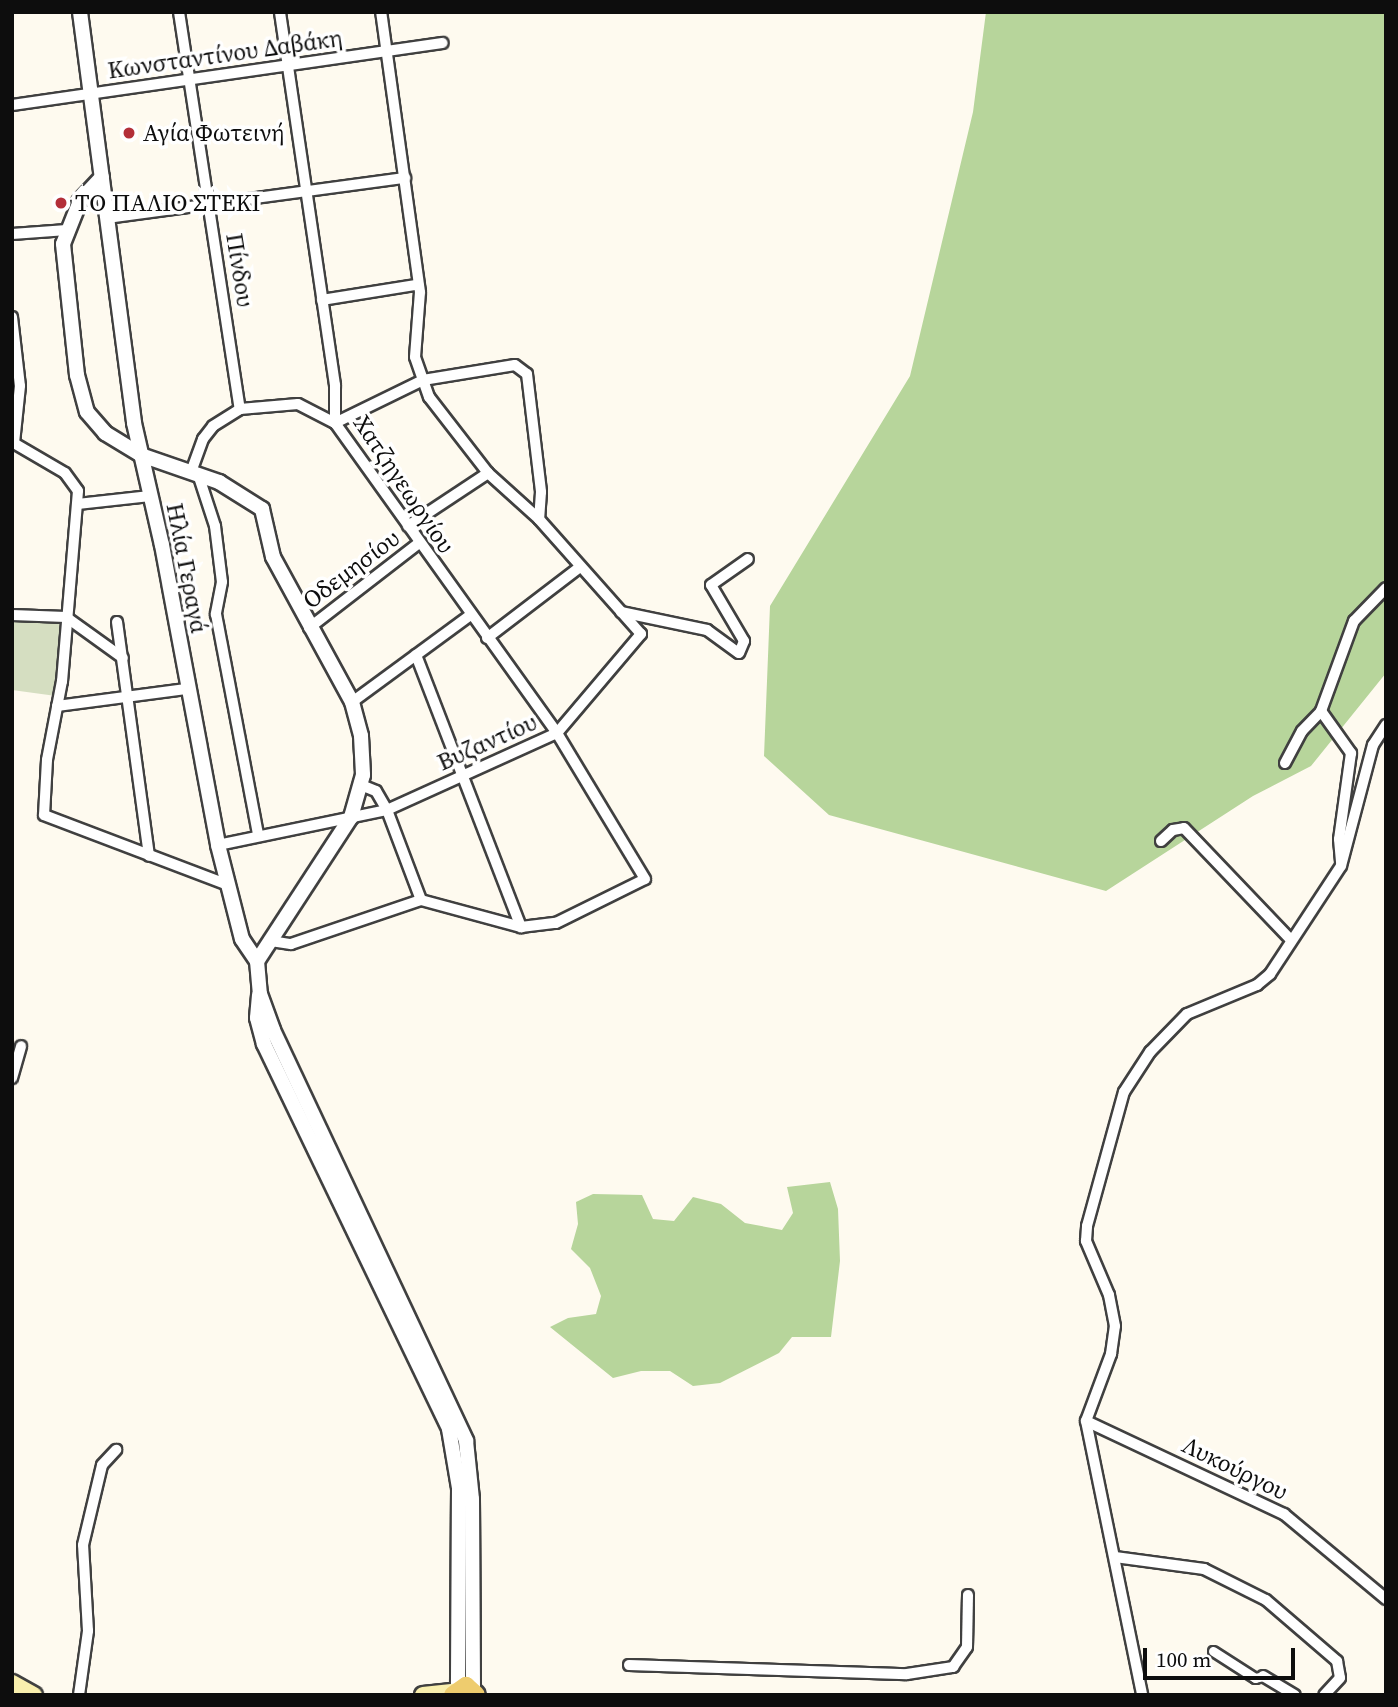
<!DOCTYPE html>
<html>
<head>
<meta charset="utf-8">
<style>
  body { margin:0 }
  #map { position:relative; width:1398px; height:1707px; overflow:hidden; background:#fefaef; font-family:"Source Serif 4",serif }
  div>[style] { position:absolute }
  .forest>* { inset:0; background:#b7d59b }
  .cemetery>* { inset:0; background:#d5dec1 }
  .roads { filter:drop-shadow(2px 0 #404040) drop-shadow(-2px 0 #404040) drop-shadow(0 2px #404040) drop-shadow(0 -2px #404040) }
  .pedestrian>* { height:9px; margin:-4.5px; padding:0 4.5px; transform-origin:4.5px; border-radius:4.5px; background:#fff }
  .minor>* { height:10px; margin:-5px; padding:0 5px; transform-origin:5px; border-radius:5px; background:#fff }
  .tertiary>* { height:14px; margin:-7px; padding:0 7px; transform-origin:7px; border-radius:7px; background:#fff }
  .secondary>* { height:16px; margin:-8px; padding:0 8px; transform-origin:8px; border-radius:8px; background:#f9efae }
  .primary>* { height:18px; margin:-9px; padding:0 9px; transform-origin:9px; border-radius:9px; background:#eecc6e }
  .dots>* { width:19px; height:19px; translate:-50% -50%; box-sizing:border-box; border:4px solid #fff; border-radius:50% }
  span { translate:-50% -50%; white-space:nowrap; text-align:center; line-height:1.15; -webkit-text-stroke:7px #fff; paint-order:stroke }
  .street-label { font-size:24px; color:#0d0d0d }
  .poi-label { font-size:24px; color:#0d0d0d }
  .left { translate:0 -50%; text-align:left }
  .frame { position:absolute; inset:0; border:14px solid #0d0d0d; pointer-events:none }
  .scale { position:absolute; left:1143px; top:1648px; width:152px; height:32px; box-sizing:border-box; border:4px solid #0d0d0d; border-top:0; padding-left:9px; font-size:21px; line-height:24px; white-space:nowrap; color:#0d0d0d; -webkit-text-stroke:5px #fff; paint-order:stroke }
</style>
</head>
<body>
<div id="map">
  <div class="forest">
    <i style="clip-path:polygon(986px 12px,1386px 12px,1386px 673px,1311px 766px,1253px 796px,1106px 891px,829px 815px,764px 756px,770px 606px,910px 376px,973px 112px)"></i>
    <i style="clip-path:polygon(830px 1182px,838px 1209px,840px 1261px,831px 1337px,792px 1337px,779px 1353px,720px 1383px,693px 1386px,670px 1371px,641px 1371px,613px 1378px,550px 1327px,568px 1318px,596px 1314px,601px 1296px,590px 1268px,571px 1249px,578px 1224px,576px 1202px,593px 1194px,642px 1195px,653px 1219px,674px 1221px,693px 1197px,721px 1204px,745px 1223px,782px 1230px,793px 1213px,787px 1187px)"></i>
  </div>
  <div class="cemetery">
    <i style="clip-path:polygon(12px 619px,61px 621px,56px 696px,12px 690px)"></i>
  </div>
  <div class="roads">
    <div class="pedestrian">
      <i style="left:1213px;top:1651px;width:50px;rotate:32.7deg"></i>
      <i style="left:1255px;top:1678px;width:8px;rotate:-14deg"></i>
    </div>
    <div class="minor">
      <i style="left:179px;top:12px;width:402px;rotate:81.3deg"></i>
      <i style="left:12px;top:105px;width:435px;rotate:-8.2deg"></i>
      <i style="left:108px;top:218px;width:300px;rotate:-7.7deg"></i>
      <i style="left:12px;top:234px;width:55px;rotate:-4.2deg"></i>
      <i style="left:322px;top:300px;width:95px;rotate:-9.1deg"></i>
      <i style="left:12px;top:317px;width:69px;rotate:83.4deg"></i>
      <i style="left:20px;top:386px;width:57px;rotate:96deg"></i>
      <i style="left:12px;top:442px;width:61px;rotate:30.3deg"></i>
      <i style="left:65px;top:473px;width:22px;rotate:54deg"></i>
      <i style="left:78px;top:491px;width:191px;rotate:94.8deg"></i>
      <i style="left:62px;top:681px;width:80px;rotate:100.8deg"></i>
      <i style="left:47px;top:760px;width:55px;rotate:93.1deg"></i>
      <i style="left:44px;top:815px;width:197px;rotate:20.8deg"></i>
      <i style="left:191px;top:472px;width:35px;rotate:-70deg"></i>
      <i style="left:203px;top:439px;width:16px;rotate:-52deg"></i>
      <i style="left:213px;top:426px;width:32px;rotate:-32deg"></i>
      <i style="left:240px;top:409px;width:58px;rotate:-4.9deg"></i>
      <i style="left:298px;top:404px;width:42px;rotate:27.2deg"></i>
      <i style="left:335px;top:423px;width:98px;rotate:-26deg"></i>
      <i style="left:423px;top:380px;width:93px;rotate:-9.3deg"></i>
      <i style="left:515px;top:365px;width:15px;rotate:37deg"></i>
      <i style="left:527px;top:374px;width:119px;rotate:83.2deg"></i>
      <i style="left:541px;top:492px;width:27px;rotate:94deg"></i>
      <i style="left:198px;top:474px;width:55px;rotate:71.9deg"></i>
      <i style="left:215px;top:526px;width:56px;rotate:82.9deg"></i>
      <i style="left:222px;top:582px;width:33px;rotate:101deg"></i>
      <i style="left:216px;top:614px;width:225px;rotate:79.2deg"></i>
      <i style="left:78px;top:504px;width:72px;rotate:-6.3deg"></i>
      <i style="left:408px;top:526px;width:96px;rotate:-33.5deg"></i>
      <i style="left:621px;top:612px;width:88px;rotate:11.8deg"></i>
      <i style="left:707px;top:630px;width:39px;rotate:36deg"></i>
      <i style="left:739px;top:653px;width:13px;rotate:-67deg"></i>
      <i style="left:744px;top:641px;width:65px;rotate:-120.5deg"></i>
      <i style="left:711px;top:585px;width:45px;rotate:-35.1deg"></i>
      <i style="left:12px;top:615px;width:54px;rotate:2.1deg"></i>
      <i style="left:66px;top:617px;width:70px;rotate:35.7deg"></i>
      <i style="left:117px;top:622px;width:236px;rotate:82.2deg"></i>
      <i style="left:309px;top:628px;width:139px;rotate:-37.7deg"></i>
      <i style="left:487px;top:638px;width:117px;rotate:-37.4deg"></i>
      <i style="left:416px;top:655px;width:292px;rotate:68.9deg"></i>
      <i style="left:352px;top:702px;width:145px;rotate:-36.3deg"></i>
      <i style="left:57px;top:706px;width:130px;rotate:-7.5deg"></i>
      <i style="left:1321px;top:711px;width:52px;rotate:54.5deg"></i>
      <i style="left:1351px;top:753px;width:87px;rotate:97.9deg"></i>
      <i style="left:1339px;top:839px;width:24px;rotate:85deg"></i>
      <i style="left:1285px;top:763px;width:36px;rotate:-62deg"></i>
      <i style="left:1302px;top:731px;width:28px;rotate:-46deg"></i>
      <i style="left:1321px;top:711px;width:96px;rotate:-69.9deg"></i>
      <i style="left:1354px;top:621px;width:46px;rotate:-45.9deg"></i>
      <i style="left:361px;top:785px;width:16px;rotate:22deg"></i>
      <i style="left:376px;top:791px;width:22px;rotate:60deg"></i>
      <i style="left:387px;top:810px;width:96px;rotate:69.3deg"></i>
      <i style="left:1161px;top:841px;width:16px;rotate:-43deg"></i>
      <i style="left:1173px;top:830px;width:11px;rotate:-10deg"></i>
      <i style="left:1184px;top:828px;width:153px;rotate:46.3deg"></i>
      <i style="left:218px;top:845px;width:173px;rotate:-11.7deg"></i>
      <i style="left:387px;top:810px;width:187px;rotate:-24.4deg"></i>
      <i style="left:557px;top:733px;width:130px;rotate:-49.7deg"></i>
      <i style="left:641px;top:634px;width:154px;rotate:-131.6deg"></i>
      <i style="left:539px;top:519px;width:69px;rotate:-138deg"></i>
      <i style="left:488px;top:473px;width:96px;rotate:-127.8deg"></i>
      <i style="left:429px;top:397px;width:42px;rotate:-109.3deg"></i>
      <i style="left:415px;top:357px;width:65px;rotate:-85.6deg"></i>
      <i style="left:420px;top:292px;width:283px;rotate:-97.9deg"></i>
      <i style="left:271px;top:941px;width:20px;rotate:9deg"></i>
      <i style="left:291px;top:944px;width:137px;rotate:-18.7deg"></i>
      <i style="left:421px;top:900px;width:104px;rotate:15.1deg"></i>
      <i style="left:521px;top:927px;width:35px;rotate:-7deg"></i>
      <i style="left:556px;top:923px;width:99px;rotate:-26.3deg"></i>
      <i style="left:645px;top:879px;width:170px;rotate:-121.1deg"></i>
      <i style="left:557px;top:733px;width:381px;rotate:-125.6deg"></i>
      <i style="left:335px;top:423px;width:38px;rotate:-90deg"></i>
      <i style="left:335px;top:385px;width:377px;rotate:-98.4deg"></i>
      <i style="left:12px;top:1078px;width:33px;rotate:-74deg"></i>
      <i style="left:1086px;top:1421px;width:72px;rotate:-69.5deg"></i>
      <i style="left:1111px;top:1354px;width:28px;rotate:-82deg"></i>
      <i style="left:1115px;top:1326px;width:32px;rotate:-101deg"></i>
      <i style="left:1109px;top:1295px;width:59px;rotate:-113.1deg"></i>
      <i style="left:1086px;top:1241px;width:15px;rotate:-86deg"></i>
      <i style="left:1087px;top:1226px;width:139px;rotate:-74.6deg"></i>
      <i style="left:1124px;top:1092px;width:48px;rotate:-57deg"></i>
      <i style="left:1150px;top:1052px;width:53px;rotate:-45.8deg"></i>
      <i style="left:1187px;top:1014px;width:76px;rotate:-22.5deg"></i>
      <i style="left:1257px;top:985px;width:17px;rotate:-40deg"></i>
      <i style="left:1270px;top:974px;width:129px;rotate:-56.7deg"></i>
      <i style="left:1341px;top:866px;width:125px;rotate:-75.2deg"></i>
      <i style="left:1373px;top:745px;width:24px;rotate:-57deg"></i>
      <i style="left:1086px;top:1421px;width:219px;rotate:25.2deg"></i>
      <i style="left:1284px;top:1514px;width:133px;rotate:39.8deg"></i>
      <i style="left:1086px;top:1421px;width:280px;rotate:78.4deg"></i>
      <i style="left:1115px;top:1557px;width:90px;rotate:7.7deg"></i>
      <i style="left:1204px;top:1569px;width:69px;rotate:26.6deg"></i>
      <i style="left:1266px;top:1600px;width:94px;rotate:40.7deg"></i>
      <i style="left:1337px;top:1661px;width:17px;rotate:80deg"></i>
      <i style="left:1340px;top:1678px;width:23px;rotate:133deg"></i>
      <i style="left:629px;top:1665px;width:278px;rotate:1.9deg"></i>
      <i style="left:907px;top:1674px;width:47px;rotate:-8.7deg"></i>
      <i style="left:953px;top:1667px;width:24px;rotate:-55deg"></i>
      <i style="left:967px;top:1647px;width:52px;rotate:-88.9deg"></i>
      <i style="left:1263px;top:1676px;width:37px;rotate:31deg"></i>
      <i style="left:79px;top:1695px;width:65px;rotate:-82deg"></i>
      <i style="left:88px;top:1631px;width:86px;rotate:-93.3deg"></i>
      <i style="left:83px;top:1545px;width:82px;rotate:-76.6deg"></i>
      <i style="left:102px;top:1465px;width:21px;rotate:-47deg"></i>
    </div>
    <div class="tertiary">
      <i style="left:80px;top:12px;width:415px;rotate:82.5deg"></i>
      <i style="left:134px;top:423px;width:125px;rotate:77.1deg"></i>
      <i style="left:162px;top:545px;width:305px;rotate:79.4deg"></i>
      <i style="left:218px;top:845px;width:97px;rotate:75.7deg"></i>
      <i style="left:242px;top:939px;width:27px;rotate:56deg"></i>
      <i style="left:102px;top:177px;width:33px;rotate:133deg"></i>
      <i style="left:80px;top:201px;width:46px;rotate:111.6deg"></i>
      <i style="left:63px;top:244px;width:132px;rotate:83.9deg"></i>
      <i style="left:77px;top:375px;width:38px;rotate:75deg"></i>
      <i style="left:87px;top:412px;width:28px;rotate:49deg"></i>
      <i style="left:105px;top:433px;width:42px;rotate:31.4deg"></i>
      <i style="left:141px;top:455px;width:83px;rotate:19.1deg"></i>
      <i style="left:219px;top:482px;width:51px;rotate:32.1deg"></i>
      <i style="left:262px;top:509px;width:49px;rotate:77.1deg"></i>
      <i style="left:273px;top:557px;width:165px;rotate:61.4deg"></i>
      <i style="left:352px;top:702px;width:35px;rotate:75deg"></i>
      <i style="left:361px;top:736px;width:39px;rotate:87deg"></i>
      <i style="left:363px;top:775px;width:44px;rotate:105.9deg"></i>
      <i style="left:351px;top:817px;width:172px;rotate:123.1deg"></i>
      <i style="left:257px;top:961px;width:33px;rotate:85deg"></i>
      <i style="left:260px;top:994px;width:38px;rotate:70deg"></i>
      <i style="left:273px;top:1030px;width:454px;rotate:64.8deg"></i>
      <i style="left:466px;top:1441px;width:58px;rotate:84.1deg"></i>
      <i style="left:472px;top:1499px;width:191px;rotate:89.7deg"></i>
      <i style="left:259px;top:995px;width:23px;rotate:95deg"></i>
      <i style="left:257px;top:1018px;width:27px;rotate:75deg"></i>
      <i style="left:264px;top:1044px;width:427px;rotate:64.3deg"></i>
      <i style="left:449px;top:1429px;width:60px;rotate:80.4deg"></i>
      <i style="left:459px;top:1488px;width:200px;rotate:90.3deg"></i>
    </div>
    <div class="secondary">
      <i style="left:12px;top:1683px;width:25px;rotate:29deg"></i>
      <i style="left:423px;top:1695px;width:31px;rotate:-6deg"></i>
    </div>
    <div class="primary">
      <i style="left:453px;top:1695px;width:16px;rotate:-35deg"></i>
      <i style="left:466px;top:1686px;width:13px;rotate:42deg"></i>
    </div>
  </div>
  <div class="dots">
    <i style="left:129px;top:133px;background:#b32f39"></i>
    <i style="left:61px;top:203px;background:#b32f39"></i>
  </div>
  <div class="street-label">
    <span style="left:225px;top:54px;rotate:-8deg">Κωνσταντίνου Δαβάκη</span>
    <span style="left:240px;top:270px;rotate:81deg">Πίνδου</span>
    <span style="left:404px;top:484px;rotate:56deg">Χατζηγεωργίου</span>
    <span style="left:187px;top:568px;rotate:79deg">Ηλία Γεραγά</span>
    <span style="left:351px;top:569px;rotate:-37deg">Οδεμησίου</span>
    <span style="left:487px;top:742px;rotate:-24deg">Βυζαντίου</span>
    <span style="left:1235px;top:1468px;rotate:26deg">Λυκούργου</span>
  </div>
  <div class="poi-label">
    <span class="left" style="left:143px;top:133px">Αγία Φωτεινή</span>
    <span class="left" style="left:75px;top:203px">ΤΟ ΠΑΛΙΟ ΣΤΕΚΙ</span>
  </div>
  <div class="frame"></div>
  <div class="scale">100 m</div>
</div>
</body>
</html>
